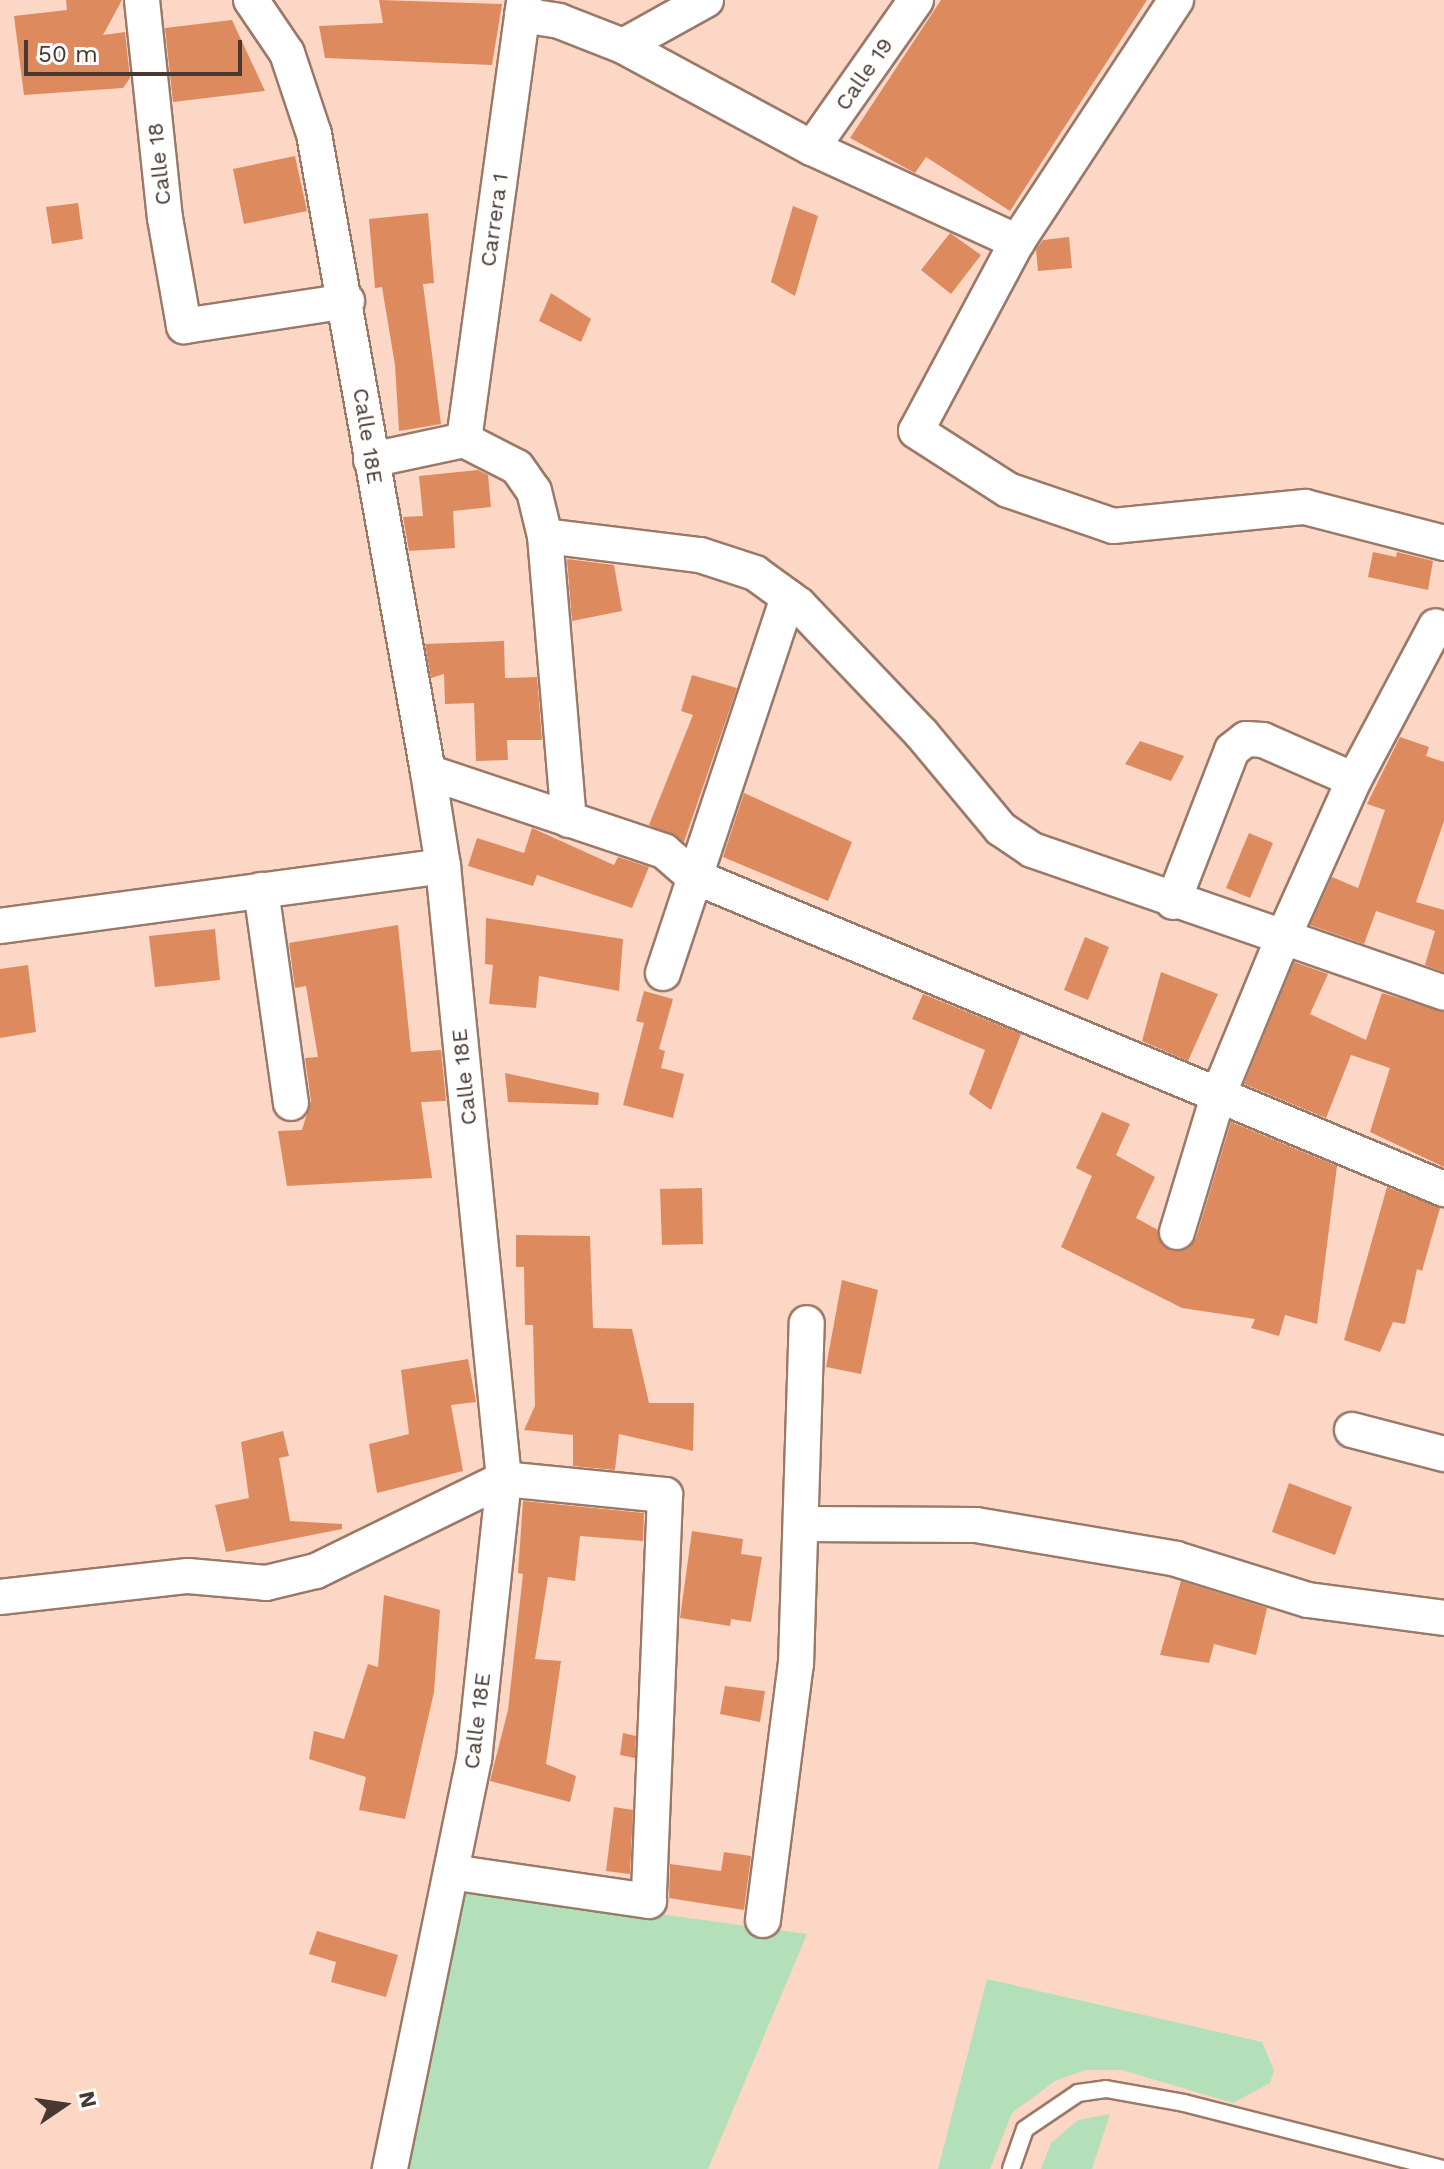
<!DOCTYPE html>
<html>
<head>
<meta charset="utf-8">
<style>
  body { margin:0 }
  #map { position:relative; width:1444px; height:2169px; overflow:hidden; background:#fcd7c5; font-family:"Work Sans",sans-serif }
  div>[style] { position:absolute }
  .green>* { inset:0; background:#b3e0b9 }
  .building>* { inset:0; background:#de8a5f }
  .roads { filter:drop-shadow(2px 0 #9b7969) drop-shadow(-2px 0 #9b7969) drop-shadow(0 2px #9b7969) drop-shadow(0 -2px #9b7969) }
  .service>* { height:16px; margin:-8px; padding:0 8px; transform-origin:8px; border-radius:8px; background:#fff }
  .minor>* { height:34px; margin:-17px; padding:0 17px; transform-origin:17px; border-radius:17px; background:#fff }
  span { translate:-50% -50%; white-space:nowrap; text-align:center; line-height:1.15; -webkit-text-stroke:7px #fff; paint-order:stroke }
  .street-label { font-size:22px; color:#473831 }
  .north { position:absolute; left:24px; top:2065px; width:80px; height:80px; -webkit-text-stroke:6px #fff; paint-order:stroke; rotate:77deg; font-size:22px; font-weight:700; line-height:32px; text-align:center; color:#473831 }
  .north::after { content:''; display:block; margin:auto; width:28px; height:36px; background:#473831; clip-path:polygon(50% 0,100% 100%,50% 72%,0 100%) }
  .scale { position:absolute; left:24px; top:40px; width:218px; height:36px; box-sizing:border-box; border:4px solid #473831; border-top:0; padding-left:10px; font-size:24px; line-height:28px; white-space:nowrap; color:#473831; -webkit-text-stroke:6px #fff; paint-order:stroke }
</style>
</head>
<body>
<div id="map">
  <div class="green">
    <i style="clip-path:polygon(459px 1887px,807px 1934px,708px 2169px,398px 2169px)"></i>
    <i style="clip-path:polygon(987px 1979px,1262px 2042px,1274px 2070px,1270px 2083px,1233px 2103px,1122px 2070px,1085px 2070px,1055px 2081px,1012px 2113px,990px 2169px,938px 2169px)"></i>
    <i style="clip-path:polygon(1110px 2114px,1092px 2169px,1041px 2169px,1051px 2143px,1078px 2120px)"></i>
  </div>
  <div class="building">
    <i style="clip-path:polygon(66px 0,122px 0,103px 35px,125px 32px,130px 78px,123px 88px,24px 95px,14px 16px,67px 10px)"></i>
    <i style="clip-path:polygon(379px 0,502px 4px,492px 65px,325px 58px,319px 26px,383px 23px)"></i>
    <i style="clip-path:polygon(941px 0,1147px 0,1010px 211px,926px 157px,915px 173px,850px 138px)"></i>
    <i style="clip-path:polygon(232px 20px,265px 91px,173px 102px,165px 28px)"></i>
    <i style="clip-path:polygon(295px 156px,307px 211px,244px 224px,233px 169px)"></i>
    <i style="clip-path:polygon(78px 203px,83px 239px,52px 244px,46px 207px)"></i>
    <i style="clip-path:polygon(793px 206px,818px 216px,795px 296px,771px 282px)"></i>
    <i style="clip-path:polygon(428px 213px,434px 283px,423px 284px,441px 424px,399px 431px,395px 365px,382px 287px,375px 288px,369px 219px)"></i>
    <i style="clip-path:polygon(950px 233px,981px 255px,951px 294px,921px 270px)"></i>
    <i style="clip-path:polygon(1069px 237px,1072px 268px,1038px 271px,1036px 249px,1043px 240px)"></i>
    <i style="clip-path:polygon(551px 293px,591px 319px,581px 342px,539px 321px)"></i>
    <i style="clip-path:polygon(478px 470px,488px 475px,491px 507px,453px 511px,455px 548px,409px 551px,403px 517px,423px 516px,419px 476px)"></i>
    <i style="clip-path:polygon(1373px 552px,1396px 557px,1397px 552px,1433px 561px,1428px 590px,1368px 577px)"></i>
    <i style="clip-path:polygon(567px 559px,614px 565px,622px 611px,572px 621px)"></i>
    <i style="clip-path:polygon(504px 641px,505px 678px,537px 677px,542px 740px,507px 740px,508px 760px,476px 761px,474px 703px,445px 704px,444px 674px,431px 678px,425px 644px)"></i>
    <i style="clip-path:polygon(692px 675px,737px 688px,684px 842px,649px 825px,693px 715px,681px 711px)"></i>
    <i style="clip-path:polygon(1400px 737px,1429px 747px,1426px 756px,1444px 762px,1444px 821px,1416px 902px,1444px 910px,1444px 972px,1425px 965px,1435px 931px,1376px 911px,1364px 944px,1310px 925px,1332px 877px,1358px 888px,1385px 810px,1367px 804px)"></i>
    <i style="clip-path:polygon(1140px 741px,1184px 756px,1171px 781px,1125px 764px)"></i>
    <i style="clip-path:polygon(744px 793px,852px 842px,828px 901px,723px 857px)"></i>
    <i style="clip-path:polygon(532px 828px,614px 865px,618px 857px,649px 867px,632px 908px,537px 875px,533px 886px,468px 866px,477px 838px,524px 853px)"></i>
    <i style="clip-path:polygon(1249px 833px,1273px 843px,1250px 898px,1226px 888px)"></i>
    <i style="clip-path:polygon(486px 918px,623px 939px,619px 991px,539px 976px,536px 1008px,489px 1004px,493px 965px,485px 964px)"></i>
    <i style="clip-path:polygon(398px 925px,411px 1052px,441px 1050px,446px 1101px,421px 1102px,432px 1178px,287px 1186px,278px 1131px,302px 1130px,311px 1101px,305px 1058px,318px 1057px,306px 986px,295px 988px,289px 943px)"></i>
    <i style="clip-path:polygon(215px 929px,220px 980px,155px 987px,149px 936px)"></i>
    <i style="clip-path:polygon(1085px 937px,1109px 947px,1088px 1000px,1064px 990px)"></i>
    <i style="clip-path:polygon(1294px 962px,1328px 974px,1310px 1014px,1366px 1040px,1382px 993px,1444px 1012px,1444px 1167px,1370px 1132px,1390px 1068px,1351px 1055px,1326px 1118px,1244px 1084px)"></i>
    <i style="clip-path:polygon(28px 965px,36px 1032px,0 1038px,0 969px)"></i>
    <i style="clip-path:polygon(1161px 972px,1218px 994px,1188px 1061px,1142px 1041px)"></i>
    <i style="clip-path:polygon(644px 991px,673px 999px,659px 1049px,665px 1051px,661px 1068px,684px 1074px,673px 1118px,623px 1105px,644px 1023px,636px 1021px)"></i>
    <i style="clip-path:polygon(923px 994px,1021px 1034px,991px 1110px,969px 1094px,985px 1050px,912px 1019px)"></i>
    <i style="clip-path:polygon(505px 1073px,599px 1093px,598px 1105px,508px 1102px)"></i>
    <i style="clip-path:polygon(1102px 1112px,1130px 1124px,1116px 1155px,1155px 1177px,1136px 1218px,1158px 1230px,1162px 1245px,1172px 1251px,1182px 1251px,1196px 1238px,1231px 1122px,1337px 1166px,1317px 1324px,1285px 1315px,1279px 1336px,1251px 1328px,1255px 1319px,1182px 1308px,1061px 1247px,1092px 1176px,1076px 1168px)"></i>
    <i style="clip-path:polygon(1387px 1187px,1440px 1208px,1422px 1271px,1417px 1269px,1405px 1324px,1393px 1322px,1380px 1352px,1344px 1340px)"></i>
    <i style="clip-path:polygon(702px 1188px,703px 1244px,662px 1245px,660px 1189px)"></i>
    <i style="clip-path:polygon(516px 1235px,590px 1236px,593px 1328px,632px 1329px,649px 1403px,694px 1403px,693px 1451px,619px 1434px,615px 1470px,573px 1466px,573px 1435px,524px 1430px,535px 1406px,533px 1325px,525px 1325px,524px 1267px,516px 1267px)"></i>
    <i style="clip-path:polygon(842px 1280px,878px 1290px,861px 1374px,826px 1367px)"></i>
    <i style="clip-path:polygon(468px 1359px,476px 1402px,451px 1405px,463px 1471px,377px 1493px,369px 1444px,409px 1434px,401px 1370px)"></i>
    <i style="clip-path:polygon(283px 1431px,289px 1456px,279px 1458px,290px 1521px,342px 1524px,342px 1529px,226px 1552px,215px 1505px,249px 1498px,241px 1442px)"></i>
    <i style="clip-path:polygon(1289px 1483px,1352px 1507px,1335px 1555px,1272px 1532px)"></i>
    <i style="clip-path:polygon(523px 1501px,644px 1513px,643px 1541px,580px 1536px,575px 1581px,548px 1577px,535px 1659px,561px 1661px,546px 1764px,576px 1776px,570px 1802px,490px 1781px,508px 1710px,523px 1574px,518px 1573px)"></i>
    <i style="clip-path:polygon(692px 1531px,743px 1539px,741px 1554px,762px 1557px,751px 1622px,731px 1619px,730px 1626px,680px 1618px)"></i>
    <i style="clip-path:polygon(1181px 1581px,1267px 1608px,1256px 1655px,1214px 1644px,1209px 1663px,1160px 1655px)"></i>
    <i style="clip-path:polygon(384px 1595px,440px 1610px,434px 1692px,405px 1819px,359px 1810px,366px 1777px,309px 1759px,314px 1731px,344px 1739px,368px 1664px,378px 1667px)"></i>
    <i style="clip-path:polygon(725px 1686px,765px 1691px,760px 1722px,720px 1714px)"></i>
    <i style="clip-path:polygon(623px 1733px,636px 1736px,635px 1758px,620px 1755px)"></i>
    <i style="clip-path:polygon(614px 1807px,633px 1810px,630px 1874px,606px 1871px)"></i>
    <i style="clip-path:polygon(724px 1852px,751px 1856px,744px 1910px,669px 1898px,670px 1864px,721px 1871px)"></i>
    <i style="clip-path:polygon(317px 1931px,398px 1955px,386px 1997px,331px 1982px,336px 1962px,309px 1954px)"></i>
  </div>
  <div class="roads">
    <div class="service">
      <i style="left:1011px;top:2169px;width:42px;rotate:-70.7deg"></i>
      <i style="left:1025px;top:2129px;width:64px;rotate:-34.2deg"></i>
      <i style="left:1078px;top:2093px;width:28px;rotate:-8deg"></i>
      <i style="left:1106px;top:2089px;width:79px;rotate:10.2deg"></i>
      <i style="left:1184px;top:2103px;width:266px;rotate:14.3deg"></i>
    </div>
    <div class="minor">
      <i style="left:142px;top:0;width:219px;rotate:84deg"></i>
      <i style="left:165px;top:218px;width:110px;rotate:80deg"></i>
      <i style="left:184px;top:326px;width:165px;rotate:-8.7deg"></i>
      <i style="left:251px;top:0;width:64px;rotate:55.8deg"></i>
      <i style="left:287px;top:53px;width:85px;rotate:71.6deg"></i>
      <i style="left:314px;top:134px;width:648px;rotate:79.87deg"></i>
      <i style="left:428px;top:772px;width:95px;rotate:80.9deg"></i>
      <i style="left:443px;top:866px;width:616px;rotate:84.32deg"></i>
      <i style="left:504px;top:1479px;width:282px;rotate:96.1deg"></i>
      <i style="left:474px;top:1759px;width:419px;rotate:101.6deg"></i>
      <i style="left:1176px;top:0;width:290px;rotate:123.3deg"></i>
      <i style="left:1017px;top:242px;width:214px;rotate:118.1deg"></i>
      <i style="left:916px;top:431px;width:109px;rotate:32.7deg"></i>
      <i style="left:1008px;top:490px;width:111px;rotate:18.9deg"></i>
      <i style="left:1113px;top:526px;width:193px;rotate:-5.7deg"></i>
      <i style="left:1305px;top:507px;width:144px;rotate:14.5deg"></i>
      <i style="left:522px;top:15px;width:37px;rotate:9deg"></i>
      <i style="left:559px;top:21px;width:69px;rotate:21.3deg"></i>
      <i style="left:623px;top:46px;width:215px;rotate:28.4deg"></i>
      <i style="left:812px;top:148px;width:226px;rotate:24.6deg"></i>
      <i style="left:623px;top:46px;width:95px;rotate:-29deg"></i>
      <i style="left:812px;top:148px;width:181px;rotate:-54.9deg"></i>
      <i style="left:464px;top:440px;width:444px;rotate:-82.2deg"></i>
      <i style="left:371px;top:460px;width:95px;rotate:-12.1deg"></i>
      <i style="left:464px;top:440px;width:59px;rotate:27deg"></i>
      <i style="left:517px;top:467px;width:29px;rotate:55deg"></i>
      <i style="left:534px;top:491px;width:46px;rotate:76.3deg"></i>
      <i style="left:545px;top:536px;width:285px;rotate:85.2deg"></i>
      <i style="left:545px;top:536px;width:156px;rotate:7deg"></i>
      <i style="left:700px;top:555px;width:58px;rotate:18.1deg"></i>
      <i style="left:755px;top:573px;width:54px;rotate:36deg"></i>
      <i style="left:799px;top:605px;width:177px;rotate:46.4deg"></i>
      <i style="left:921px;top:733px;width:125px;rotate:50.2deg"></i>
      <i style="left:1001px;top:829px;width:37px;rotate:34deg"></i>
      <i style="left:1032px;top:850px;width:436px;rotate:19.1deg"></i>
      <i style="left:428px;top:772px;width:249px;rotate:18.5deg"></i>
      <i style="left:664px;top:851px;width:38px;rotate:41deg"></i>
      <i style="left:693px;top:876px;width:814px;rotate:22.63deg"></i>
      <i style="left:261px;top:890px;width:215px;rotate:82deg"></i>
      <i style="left:1173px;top:902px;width:163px;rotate:-68.8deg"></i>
      <i style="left:1232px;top:750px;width:18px;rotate:-38deg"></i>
      <i style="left:1246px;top:739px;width:17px;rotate:3deg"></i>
      <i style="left:1263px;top:740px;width:99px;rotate:23.7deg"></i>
      <i style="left:0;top:926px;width:447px;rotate:-7.7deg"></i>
      <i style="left:663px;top:973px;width:396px;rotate:-71.6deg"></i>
      <i style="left:1177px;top:1232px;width:145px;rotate:-73.2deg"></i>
      <i style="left:1219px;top:1093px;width:165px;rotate:-67.6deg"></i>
      <i style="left:1282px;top:940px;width:175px;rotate:-65.8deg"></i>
      <i style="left:1354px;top:780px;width:174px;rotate:-62deg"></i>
      <i style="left:1352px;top:1430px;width:95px;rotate:14.6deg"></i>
      <i style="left:805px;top:1524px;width:171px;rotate:0.3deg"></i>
      <i style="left:976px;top:1525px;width:203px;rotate:9.6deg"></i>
      <i style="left:1176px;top:1559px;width:138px;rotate:17.3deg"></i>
      <i style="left:1308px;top:1600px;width:137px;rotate:7.5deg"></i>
      <i style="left:0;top:1597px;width:189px;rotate:-6.4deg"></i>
      <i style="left:188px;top:1576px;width:78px;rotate:5.1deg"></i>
      <i style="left:266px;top:1583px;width:51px;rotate:-13.5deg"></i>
      <i style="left:316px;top:1571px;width:209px;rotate:-26.1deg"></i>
      <i style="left:504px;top:1479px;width:162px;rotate:5.7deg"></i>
      <i style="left:665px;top:1495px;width:406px;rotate:92.3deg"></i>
      <i style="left:649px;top:1901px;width:200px;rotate:-171.7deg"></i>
      <i style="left:763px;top:1920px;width:258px;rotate:-82.7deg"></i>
      <i style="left:796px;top:1664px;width:341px;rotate:-88.2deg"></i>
    </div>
  </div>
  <div class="street-label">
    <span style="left:864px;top:74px;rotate:-55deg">Calle 19</span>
    <span style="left:159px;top:164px;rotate:-96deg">Calle 18</span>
    <span style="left:494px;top:220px;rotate:-82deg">Carrera 1</span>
    <span style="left:368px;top:436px;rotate:81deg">Calle 18E</span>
    <span style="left:464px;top:1077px;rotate:-96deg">Calle 18E</span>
    <span style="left:477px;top:1721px;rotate:-83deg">Calle 18E</span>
  </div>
  <div class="north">N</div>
  <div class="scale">50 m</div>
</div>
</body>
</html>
